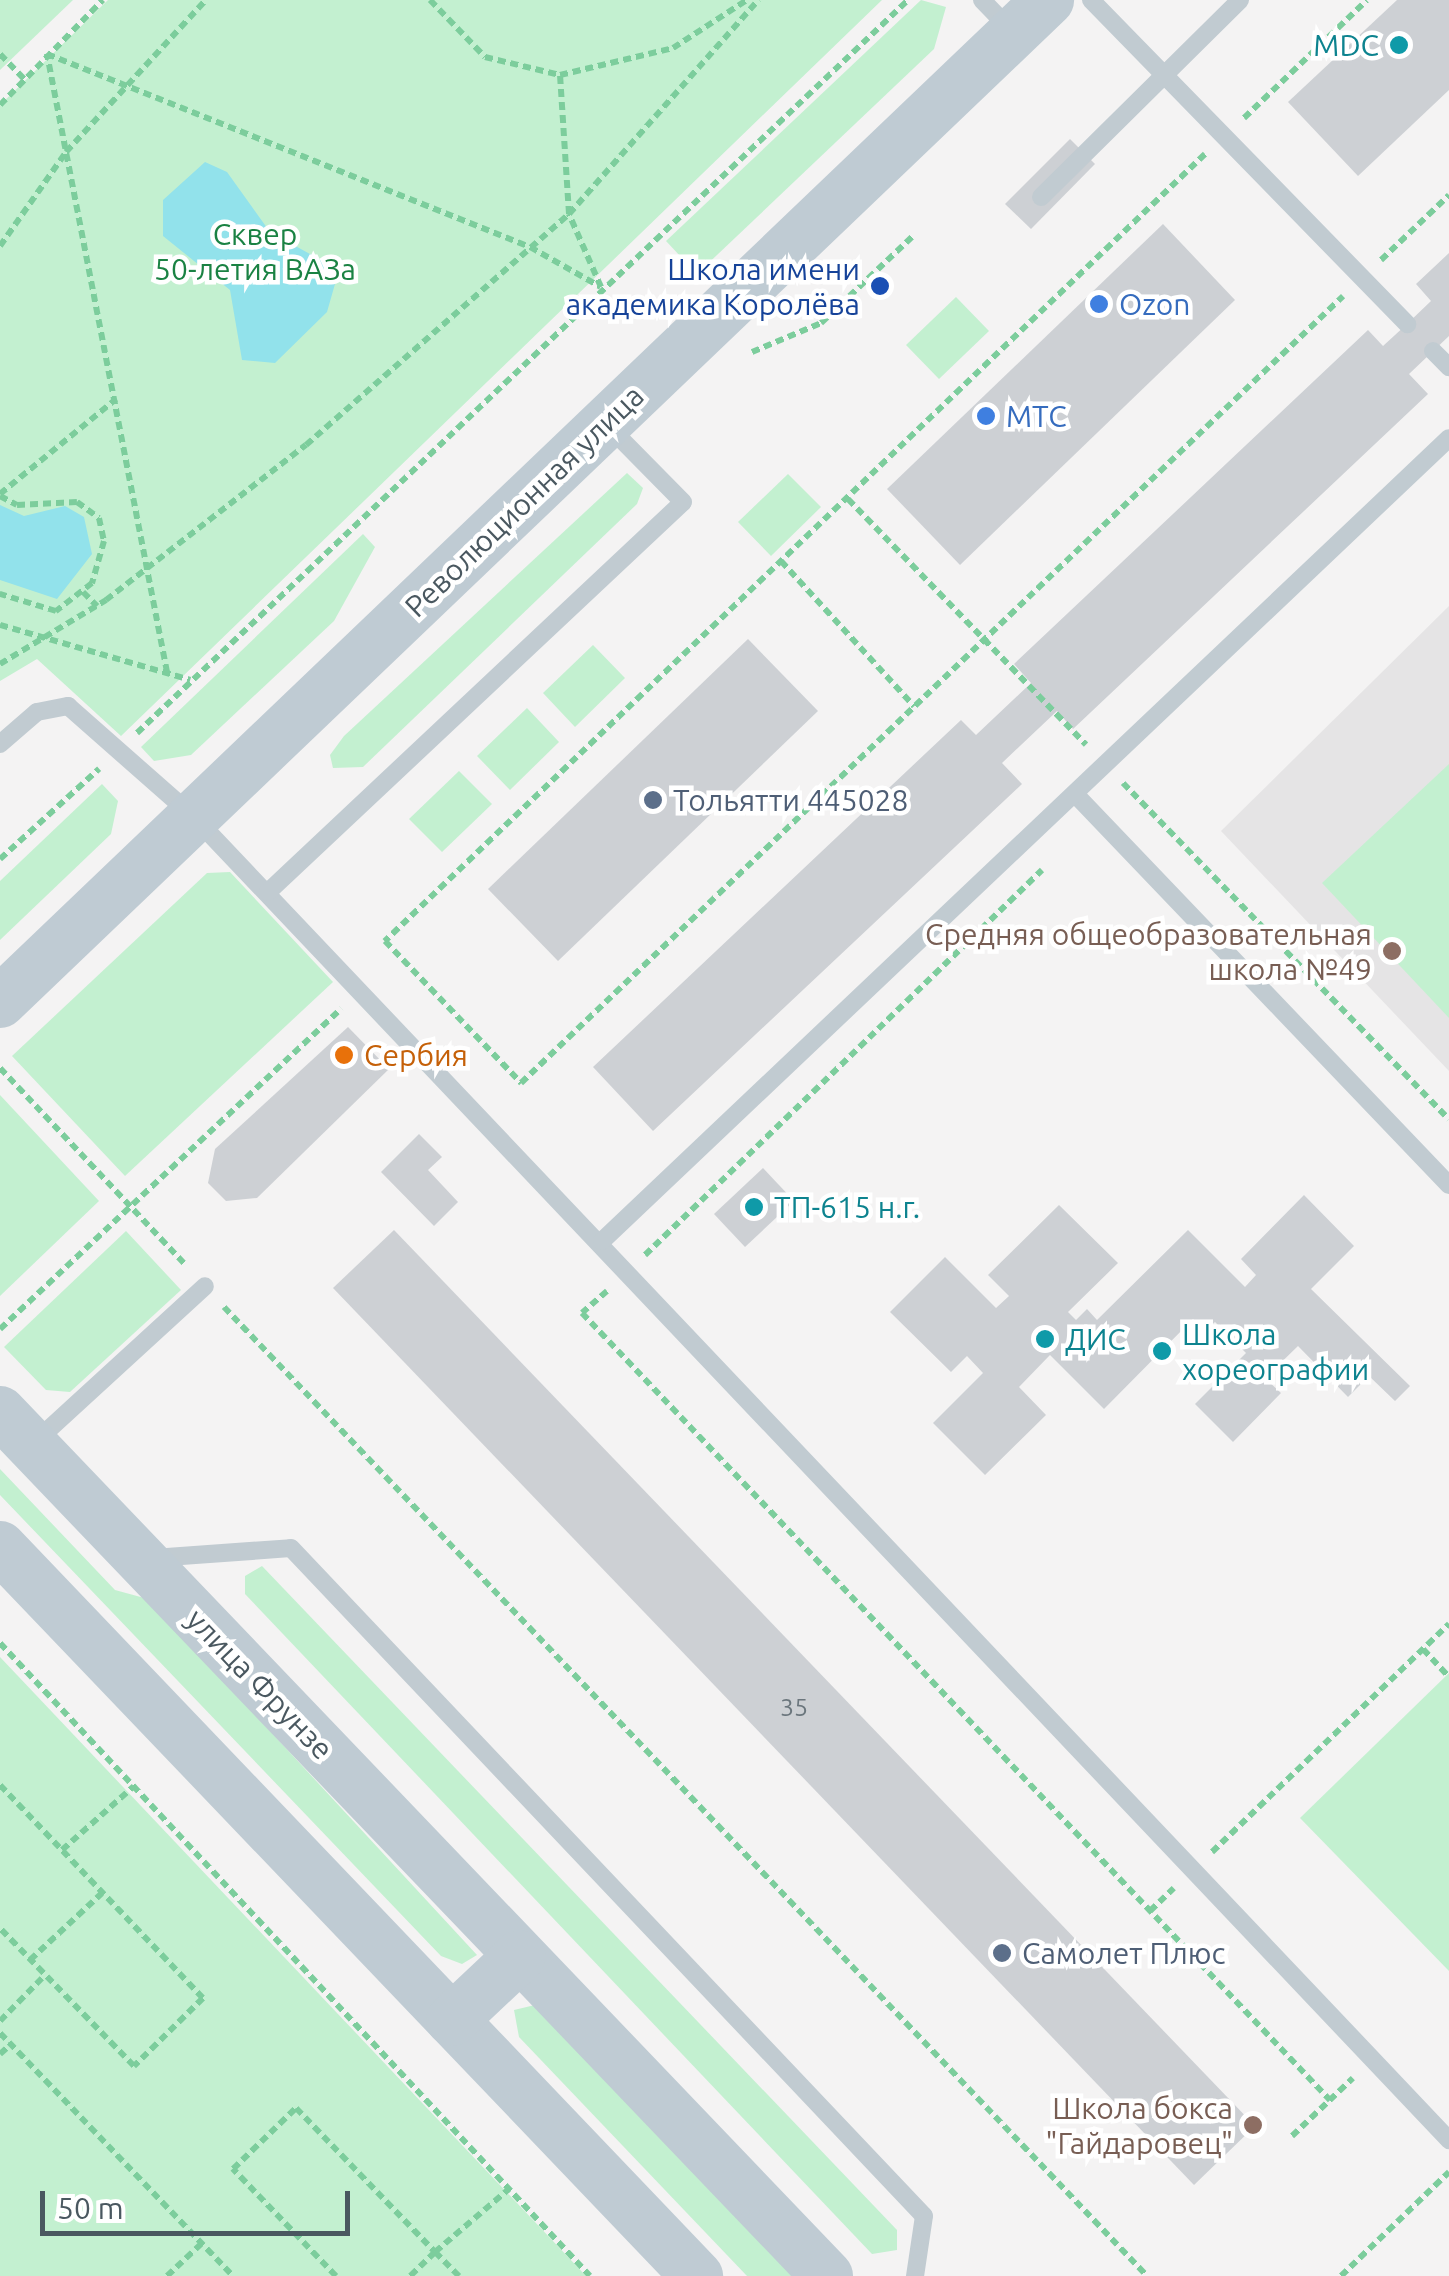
<!DOCTYPE html>
<html>
<head>
<meta charset="utf-8">
<style>
  body { margin:0 }
  #map { position:relative; width:1449px; height:2276px; overflow:hidden; background:#f4f3f3; font-family:Ubuntu,sans-serif }
  div>[style] { position:absolute }
  .education>* { inset:0; background:#e5e4e5 }
  .green>* { inset:0; background:#c3f0d0 }
  .water>* { inset:0; background:#92e2eb }
  .building>* { inset:0; background:#cdd0d4 }
  .path>* { height:6px; margin-top:-3px; transform-origin:0; background:repeating-linear-gradient(90deg,#7ccd9c 0 8px,transparent 0 13px) }
  .lane>* { height:18px; margin:-9px; padding:0 9px; transform-origin:9px; border-radius:9px; background:#c1cbd1 }
  .secondary>* { height:52px; margin:-26px; padding:0 26px; transform-origin:26px; border-radius:26px; background:#bfcbd3 }
  .dots>* { width:28px; height:28px; translate:-50% -50%; box-sizing:border-box; border:5px solid #fff; border-radius:50% }
  span { translate:-50% -50%; white-space:nowrap; text-align:center; line-height:1.15; -webkit-text-stroke:9px #fff; paint-order:stroke }
  .number-label { font-size:25px; color:#6b767d }
  .number-label span { -webkit-text-stroke-width:0 }
  .culture-label { font-size:30px; color:#0d838f }
  .right { translate:-100% -50%; text-align:right }
  .left { translate:0 -50%; text-align:left }
  .park-label { font-size:30px; color:#1a8243 }
  .transit-label { font-size:30px; color:#164399 }
  .shop-label { font-size:30px; color:#366cbe }
  .street-label { font-size:30px; color:#4a5860 }
  .service-label { font-size:30px; color:#4e5e75 }
  .education-label { font-size:30px; color:#785e54 }
  .food-label { font-size:30px; color:#c56008 }
  .scale { position:absolute; left:40px; top:2191px; width:310px; height:45px; box-sizing:border-box; border:5px solid #4a5860; border-top:0; padding-left:12px; font-size:30px; line-height:35px; white-space:nowrap; color:#4a5860; -webkit-text-stroke:8px #fff; paint-order:stroke }
</style>
</head>
<body>
<div id="map">
  <div class="education">
    <i style="clip-path:polygon(1449px 606px,1449px 1071px,1221px 831px)"></i>
  </div>
  <div class="green">
    <i style="clip-path:polygon(0 0,73px 0,0 70px)"></i>
    <i style="clip-path:polygon(108px 0,882px 0,121px 736px,37px 659px,0 681px,0 105px)"></i>
    <i style="clip-path:polygon(921px 0,946px 7px,934px 49px,697px 274px,666px 241px)"></i>
    <i style="clip-path:polygon(956px 297px,989px 331px,939px 379px,906px 345px)"></i>
    <i style="clip-path:polygon(627px 473px,643px 488px,637px 504px,363px 767px,333px 768px,330px 755px,344px 736px)"></i>
    <i style="clip-path:polygon(788px 474px,821px 507px,771px 556px,738px 522px)"></i>
    <i style="clip-path:polygon(363px 534px,375px 547px,334px 621px,191px 755px,154px 761px,141px 747px)"></i>
    <i style="clip-path:polygon(593px 645px,625px 678px,575px 727px,543px 693px)"></i>
    <i style="clip-path:polygon(527px 708px,559px 742px,510px 790px,477px 756px)"></i>
    <i style="clip-path:polygon(1449px 764px,1449px 1018px,1322px 883px)"></i>
    <i style="clip-path:polygon(459px 771px,492px 804px,442px 852px,409px 819px)"></i>
    <i style="clip-path:polygon(102px 784px,118px 801px,111px 834px,0 940px,0 881px)"></i>
    <i style="clip-path:polygon(230px 872px,333px 982px,125px 1176px,12px 1056px,207px 873px)"></i>
    <i style="clip-path:polygon(0 1095px,99px 1201px,0 1296px)"></i>
    <i style="clip-path:polygon(126px 1231px,181px 1290px,70px 1392px,46px 1390px,4px 1347px)"></i>
    <i style="clip-path:polygon(0 1469px,115px 1590px,148px 1599px,477px 1955px,462px 1964px,441px 1956px,0 1495px)"></i>
    <i style="clip-path:polygon(262px 1566px,897px 2230px,897px 2250px,872px 2254px,245px 1594px,245px 1576px)"></i>
    <i style="clip-path:polygon(0 1657px,586px 2276px,0 2276px)"></i>
    <i style="clip-path:polygon(1449px 1673px,1449px 1971px,1300px 1818px)"></i>
    <i style="clip-path:polygon(535px 2005px,798px 2276px,747px 2276px,519px 2037px,514px 2010px)"></i>
  </div>
  <div class="water">
    <i style="clip-path:polygon(205px 162px,227px 172px,270px 232px,339px 270px,327px 312px,275px 363px,242px 360px,230px 290px,163px 236px,163px 200px)"></i>
    <i style="clip-path:polygon(0 505px,24px 516px,65px 506px,84px 517px,92px 554px,57px 599px,0 580px)"></i>
  </div>
  <div class="building">
    <i style="clip-path:polygon(1397px 0,1449px 0,1449px 90px,1358px 176px,1288px 102px)"></i>
    <i style="clip-path:polygon(1070px 139px,1095px 164px,1031px 229px,1005px 204px)"></i>
    <i style="clip-path:polygon(1163px 224px,1235px 300px,960px 565px,887px 489px)"></i>
    <i style="clip-path:polygon(1449px 253px,1449px 336px,1409px 374px,1428px 394px,1073px 729px,1057px 711px,1002px 763px,1022px 784px,653px 1131px,593px 1067px,961px 720px,976px 735px,1031px 683px,1014px 664px,1368px 330px,1383px 346px,1407px 324px,1431px 301px,1416px 284px)"></i>
    <i style="clip-path:polygon(748px 639px,818px 711px,558px 961px,488px 889px)"></i>
    <i style="clip-path:polygon(348px 1027px,389px 1069px,257px 1198px,226px 1201px,208px 1183px,215px 1149px)"></i>
    <i style="clip-path:polygon(419px 1134px,442px 1157px,428px 1170px,458px 1202px,434px 1226px,381px 1172px)"></i>
    <i style="clip-path:polygon(763px 1168px,794px 1201px,745px 1247px,714px 1214px)"></i>
    <i style="clip-path:polygon(1304px 1195px,1354px 1246px,1311px 1289px,1410px 1386px,1395px 1401px,1369px 1376px,1348px 1397px,1298px 1346px,1265px 1378px,1281px 1393px,1233px 1442px,1195px 1404px,1246px 1353px,1215px 1322px,1205px 1331px,1193px 1319px,1104px 1409px,1050px 1355px,1019px 1387px,1046px 1415px,985px 1475px,933px 1423px,983px 1373px,967px 1356px,951px 1372px,890px 1312px,945px 1257px,996px 1308px,1009px 1296px,988px 1275px,1059px 1205px,1118px 1263px,1068px 1312px,1076px 1320px,1087px 1309px,1097px 1320px,1188px 1230px,1245px 1287px,1256px 1275px,1241px 1259px)"></i>
    <i style="clip-path:polygon(394px 1230px,1255px 2126px,1194px 2185px,333px 1288px)"></i>
  </div>
  <div class="path">
    <i style="left:430px;top:0;width:79px;rotate:46deg"></i>
    <i style="left:485px;top:57px;width:77px;rotate:13.5deg"></i>
    <i style="left:560px;top:75px;width:116px;rotate:-13.4deg"></i>
    <i style="left:673px;top:48px;width:88px;rotate:-33deg"></i>
    <i style="left:0;top:54px;width:36px;rotate:46deg"></i>
    <i style="left:0;top:105px;width:147px;rotate:-45.6deg"></i>
    <i style="left:1244px;top:118px;width:170px;rotate:-43.8deg"></i>
    <i style="left:1205px;top:154px;width:1137px;rotate:136.18deg"></i>
    <i style="left:385px;top:941px;width:197px;rotate:46.2deg"></i>
    <i style="left:521px;top:1083px;width:1138px;rotate:-43.75deg"></i>
    <i style="left:0;top:246px;width:115px;rotate:-54.9deg"></i>
    <i style="left:66px;top:152px;width:207px;rotate:-47.4deg"></i>
    <i style="left:1381px;top:260px;width:94px;rotate:-43.7deg"></i>
    <i style="left:752px;top:352px;width:75px;rotate:-22.8deg"></i>
    <i style="left:821px;top:323px;width:128px;rotate:-43.4deg"></i>
    <i style="left:0;top:494px;width:150px;rotate:-39.3deg"></i>
    <i style="left:0;top:496px;width:19px;rotate:28deg"></i>
    <i style="left:17px;top:505px;width:60px;rotate:-2.9deg"></i>
    <i style="left:77px;top:502px;width:27px;rotate:36deg"></i>
    <i style="left:99px;top:518px;width:24px;rotate:78deg"></i>
    <i style="left:104px;top:541px;width:44px;rotate:105.9deg"></i>
    <i style="left:92px;top:583px;width:46px;rotate:142.1deg"></i>
    <i style="left:56px;top:611px;width:59px;rotate:-163.1deg"></i>
    <i style="left:848px;top:499px;width:342px;rotate:45.9deg"></i>
    <i style="left:781px;top:561px;width:197px;rotate:47.5deg"></i>
    <i style="left:83px;top:592px;width:20px;rotate:45deg"></i>
    <i style="left:0;top:625px;width:198px;rotate:16.1deg"></i>
    <i style="left:0;top:664px;width:124px;rotate:-31.1deg"></i>
    <i style="left:106px;top:600px;width:253px;rotate:-37.8deg"></i>
    <i style="left:306px;top:445px;width:350px;rotate:-41.3deg"></i>
    <i style="left:569px;top:214px;width:286px;rotate:-48.5deg"></i>
    <i style="left:167px;top:672px;width:630px;rotate:-100.99deg"></i>
    <i style="left:47px;top:54px;width:520px;rotate:21.78deg"></i>
    <i style="left:530px;top:247px;width:81px;rotate:29.4deg"></i>
    <i style="left:601px;top:287px;width:80px;rotate:-113.7deg"></i>
    <i style="left:569px;top:214px;width:139px;rotate:-93.7deg"></i>
    <i style="left:137px;top:733px;width:1064px;rotate:-43.55deg"></i>
    <i style="left:1123px;top:783px;width:468px;rotate:45.9deg"></i>
    <i style="left:0;top:859px;width:134px;rotate:-42.3deg"></i>
    <i style="left:0;top:1068px;width:270px;rotate:46.7deg"></i>
    <i style="left:645px;top:1255px;width:553px;rotate:-44.12deg"></i>
    <i style="left:607px;top:1291px;width:33px;rotate:139deg"></i>
    <i style="left:582px;top:1313px;width:1086px;rotate:46.46deg"></i>
    <i style="left:224px;top:1307px;width:1338px;rotate:46.39deg"></i>
    <i style="left:0;top:1329px;width:468px;rotate:-43.2deg"></i>
    <i style="left:0;top:1643px;width:865px;rotate:47.01deg"></i>
    <i style="left:1423px;top:1649px;width:35px;rotate:47deg"></i>
    <i style="left:0;top:1785px;width:294px;rotate:46.4deg"></i>
    <i style="left:203px;top:1998px;width:97px;rotate:135.4deg"></i>
    <i style="left:134px;top:2066px;width:192px;rotate:-134.2deg"></i>
    <i style="left:62px;top:1850px;width:96px;rotate:-41.6deg"></i>
    <i style="left:1212px;top:1852px;width:329px;rotate:-43.9deg"></i>
    <i style="left:1150px;top:1911px;width:33px;rotate:-44deg"></i>
    <i style="left:30px;top:1960px;width:98px;rotate:-42.9deg"></i>
    <i style="left:0;top:2021px;width:64px;rotate:-45.6deg"></i>
    <i style="left:0;top:2033px;width:337px;rotate:46.2deg"></i>
    <i style="left:0;top:2054px;width:15px;rotate:-42deg"></i>
    <i style="left:1292px;top:2136px;width:84px;rotate:-43.6deg"></i>
    <i style="left:167px;top:2276px;width:48px;rotate:-43.3deg"></i>
    <i style="left:336px;top:2276px;width:149px;rotate:-133.9deg"></i>
    <i style="left:233px;top:2169px;width:88px;rotate:-44.1deg"></i>
    <i style="left:296px;top:2108px;width:200px;rotate:46deg"></i>
    <i style="left:435px;top:2252px;width:35px;rotate:136deg"></i>
    <i style="left:459px;top:2276px;width:34px;rotate:-135deg"></i>
    <i style="left:435px;top:2252px;width:97px;rotate:-40.4deg"></i>
    <i style="left:1341px;top:2276px;width:150px;rotate:-43.9deg"></i>
  </div>
  <div class="lane">
    <i style="left:982px;top:0;width:40px;rotate:46deg"></i>
    <i style="left:1091px;top:0;width:453px;rotate:45.7deg"></i>
    <i style="left:1041px;top:197px;width:280px;rotate:-44.7deg"></i>
    <i style="left:1433px;top:351px;width:23px;rotate:45deg"></i>
    <i style="left:0;top:744px;width:49px;rotate:-40.9deg"></i>
    <i style="left:37px;top:712px;width:32px;rotate:-11deg"></i>
    <i style="left:68px;top:706px;width:168px;rotate:41.4deg"></i>
    <i style="left:194px;top:817px;width:1824px;rotate:46.51deg"></i>
    <i style="left:1075px;top:794px;width:541px;rotate:46.27deg"></i>
    <i style="left:268px;top:892px;width:569px;rotate:-43.22deg"></i>
    <i style="left:683px;top:502px;width:105px;rotate:-134.6deg"></i>
    <i style="left:602px;top:1241px;width:1167px;rotate:-43.47deg"></i>
    <i style="left:36px;top:1441px;width:229px;rotate:-42.5deg"></i>
    <i style="left:153px;top:1558px;width:138px;rotate:-4.1deg"></i>
    <i style="left:291px;top:1548px;width:920px;rotate:46.54deg"></i>
    <i style="left:924px;top:2216px;width:61px;rotate:98.5deg"></i>
  </div>
  <div class="secondary">
    <i style="left:0;top:1002px;width:1450px;rotate:-43.71deg"></i>
    <i style="left:0;top:1412px;width:1196px;rotate:46.25deg"></i>
    <i style="left:0;top:1547px;width:1009px;rotate:46.29deg"></i>
    <i style="left:452px;top:2020px;width:93px;rotate:-43.3deg"></i>
  </div>
  <div class="dots">
    <i style="left:1399px;top:45px;background:#0f9aa8"></i>
    <i style="left:880px;top:286px;background:#1a4fb4"></i>
    <i style="left:1099px;top:304px;background:#3f7fe0"></i>
    <i style="left:986px;top:416px;background:#3f7fe0"></i>
    <i style="left:653px;top:800px;background:#5c6f8a"></i>
    <i style="left:1392px;top:951px;background:#8d6e63"></i>
    <i style="left:344px;top:1055px;background:#e8710a"></i>
    <i style="left:754px;top:1207px;background:#0f9aa8"></i>
    <i style="left:1045px;top:1339px;background:#0f9aa8"></i>
    <i style="left:1162px;top:1351px;background:#0f9aa8"></i>
    <i style="left:1002px;top:1953px;background:#5c6f8a"></i>
    <i style="left:1253px;top:2125px;background:#8d6e63"></i>
  </div>
  <div class="number-label">
    <span style="left:794px;top:1707px">35</span>
  </div>
  <div class="culture-label">
    <span class="right" style="left:1379px;top:45px">MDC</span>
    <span class="left" style="left:774px;top:1207px">ТП-615 н.г.</span>
    <span class="left" style="left:1182px;top:1351px">Школа<br>хореографии</span>
    <span class="left" style="left:1065px;top:1339px">ДИС</span>
  </div>
  <div class="park-label">
    <span style="left:255px;top:251px">Сквер<br>50-летия ВАЗа</span>
  </div>
  <div class="transit-label">
    <span class="right" style="left:860px;top:286px">Школа имени<br>академика Королёва</span>
  </div>
  <div class="shop-label">
    <span class="left" style="left:1119px;top:304px">Ozon</span>
    <span class="left" style="left:1006px;top:416px">МТС</span>
  </div>
  <div class="street-label">
    <span style="left:524px;top:501px;rotate:-44deg">Революционная улица</span>
    <span style="left:260px;top:1684px;rotate:46deg">улица Фрунзе</span>
  </div>
  <div class="service-label">
    <span class="left" style="left:673px;top:800px">Тольятти 445028</span>
    <span class="left" style="left:1022px;top:1953px">Самолет Плюс</span>
  </div>
  <div class="education-label">
    <span class="right" style="left:1372px;top:951px">Средняя общеобразовательная<br>школа №49</span>
    <span class="right" style="left:1233px;top:2125px">Школа бокса<br>"Гайдаровец"</span>
  </div>
  <div class="food-label">
    <span class="left" style="left:364px;top:1055px">Сербия</span>
  </div>
  <div class="scale">50 m</div>
</div>
</body>
</html>
